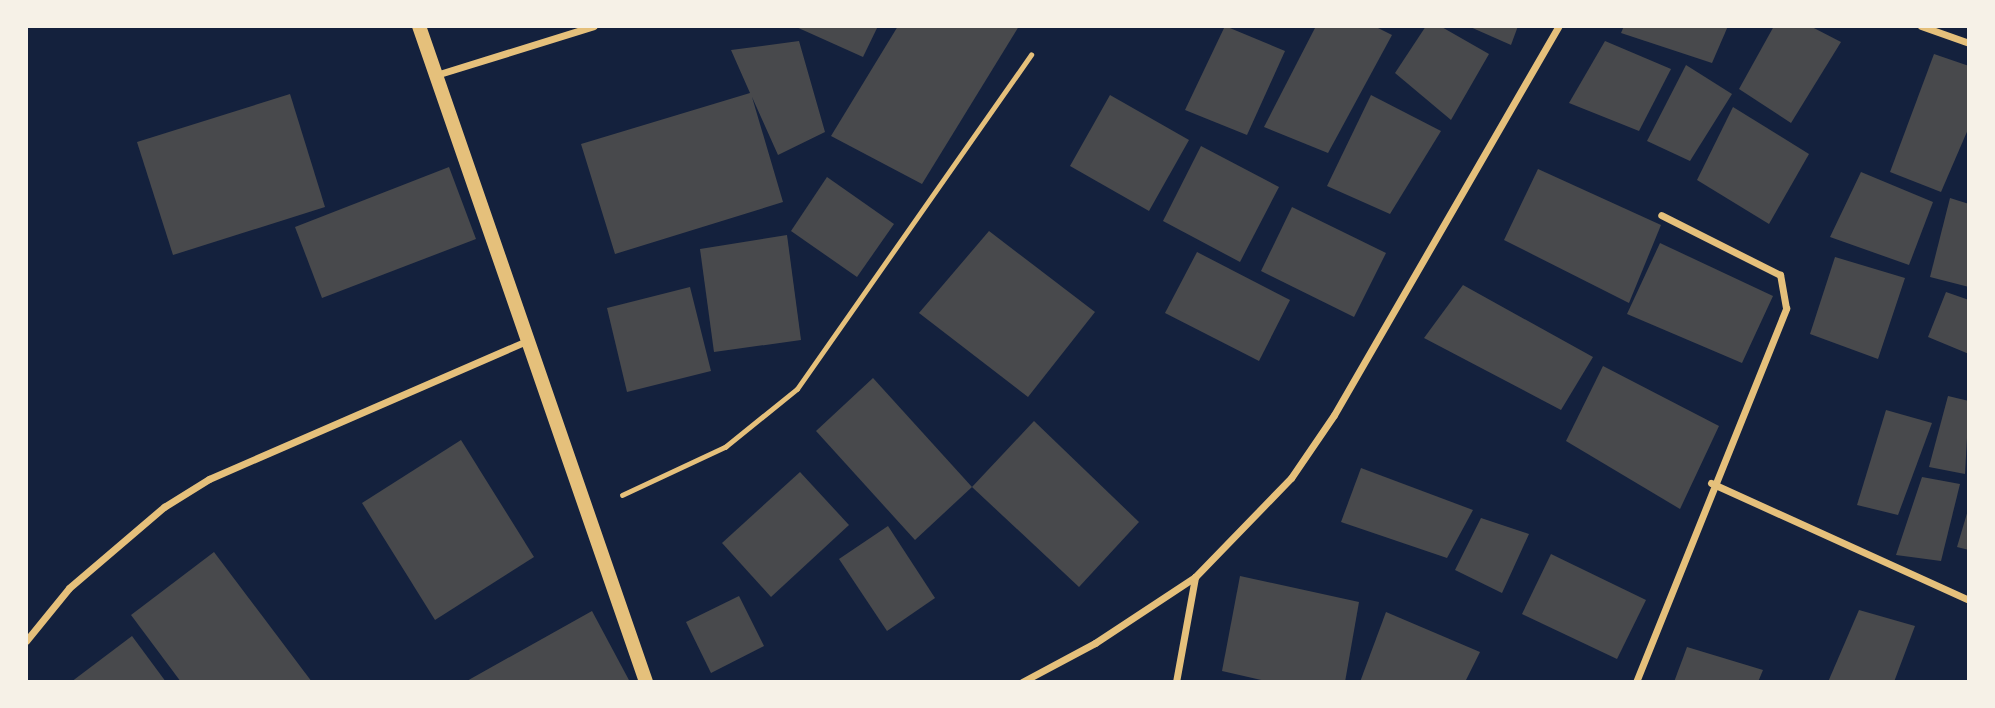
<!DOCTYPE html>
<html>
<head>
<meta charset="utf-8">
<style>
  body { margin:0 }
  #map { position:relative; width:1995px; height:708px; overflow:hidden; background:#14213d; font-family:"Open Sans",sans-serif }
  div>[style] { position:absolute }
  .building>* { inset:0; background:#48494c }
  .path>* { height:4.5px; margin:-2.25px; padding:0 2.25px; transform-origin:2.25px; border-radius:2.25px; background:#e5c07b }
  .minor>* { height:7px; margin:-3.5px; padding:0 3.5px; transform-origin:3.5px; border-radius:3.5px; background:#e5c07b }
  .secondary>* { height:14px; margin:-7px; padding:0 7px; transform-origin:7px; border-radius:7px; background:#e5c07b }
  span { translate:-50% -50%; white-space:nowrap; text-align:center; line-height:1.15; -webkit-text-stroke:6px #f6f1e7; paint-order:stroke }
  .frame { position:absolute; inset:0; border:28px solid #f6f1e7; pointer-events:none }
</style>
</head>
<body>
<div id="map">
  <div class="building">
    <i style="clip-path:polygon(794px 26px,878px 26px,863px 57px)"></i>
    <i style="clip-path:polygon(898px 26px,1019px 26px,922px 184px,831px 136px)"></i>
    <i style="clip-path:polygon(1225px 26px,1285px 51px,1247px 135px,1185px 110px)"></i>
    <i style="clip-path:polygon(1316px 26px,1374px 26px,1392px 35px,1328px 153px,1264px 127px)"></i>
    <i style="clip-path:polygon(1426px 26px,1440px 26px,1489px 54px,1451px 120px,1395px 73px)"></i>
    <i style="clip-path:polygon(1468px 26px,1518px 26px,1511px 45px)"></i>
    <i style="clip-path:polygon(1624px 26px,1728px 26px,1712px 63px,1621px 33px)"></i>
    <i style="clip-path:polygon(1774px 26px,1810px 26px,1841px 42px,1791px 123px,1739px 89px)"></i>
    <i style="clip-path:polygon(799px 41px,825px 132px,778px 155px,752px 97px,783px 202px,615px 254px,581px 144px,750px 93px,731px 50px)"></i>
    <i style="clip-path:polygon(1605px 41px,1671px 69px,1639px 131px,1569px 103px)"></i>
    <i style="clip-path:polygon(1934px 54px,1969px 66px,1969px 127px,1941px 192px,1890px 172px)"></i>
    <i style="clip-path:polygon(1686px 65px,1732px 94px,1690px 161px,1647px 141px)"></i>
    <i style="clip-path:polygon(290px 94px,325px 207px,173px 255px,137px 142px)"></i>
    <i style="clip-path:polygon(1110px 95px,1189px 140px,1149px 211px,1070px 166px)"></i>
    <i style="clip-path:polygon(1371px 95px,1441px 131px,1390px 214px,1327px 186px)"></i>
    <i style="clip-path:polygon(1733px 107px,1809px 154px,1769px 224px,1697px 180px)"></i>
    <i style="clip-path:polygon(1201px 146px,1279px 187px,1240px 262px,1163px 221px)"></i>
    <i style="clip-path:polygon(449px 167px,476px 239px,322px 298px,295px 227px)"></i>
    <i style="clip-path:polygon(1538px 169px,1661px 225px,1629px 303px,1504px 240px)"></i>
    <i style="clip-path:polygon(1861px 172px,1933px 202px,1909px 265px,1830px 237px)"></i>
    <i style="clip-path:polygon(827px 177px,894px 224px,857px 277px,791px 231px)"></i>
    <i style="clip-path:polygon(1950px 198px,1969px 204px,1969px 287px,1930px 277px)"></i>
    <i style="clip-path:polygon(1292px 207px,1386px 253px,1354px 317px,1261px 271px)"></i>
    <i style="clip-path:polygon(989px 231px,1095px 312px,1028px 397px,919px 313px)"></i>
    <i style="clip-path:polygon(787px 235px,801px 340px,714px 352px,700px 249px)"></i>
    <i style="clip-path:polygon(1660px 243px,1773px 296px,1742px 363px,1627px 314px)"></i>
    <i style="clip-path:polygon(1197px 252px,1290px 300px,1259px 361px,1165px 313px)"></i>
    <i style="clip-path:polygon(1835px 257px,1905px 278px,1878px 359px,1810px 334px)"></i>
    <i style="clip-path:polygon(1463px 285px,1593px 357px,1561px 410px,1424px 338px)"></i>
    <i style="clip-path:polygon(690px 287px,711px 371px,627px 392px,607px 308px)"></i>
    <i style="clip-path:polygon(1946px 292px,1969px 300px,1969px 354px,1928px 337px)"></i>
    <i style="clip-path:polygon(1603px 366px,1719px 426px,1680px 509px,1566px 441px)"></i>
    <i style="clip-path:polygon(873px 378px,972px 487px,915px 540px,816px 431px)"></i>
    <i style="clip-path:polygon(1948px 396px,1969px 401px,1965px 474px,1929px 467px)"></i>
    <i style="clip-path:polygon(1886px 410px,1932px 423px,1898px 515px,1857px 505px)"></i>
    <i style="clip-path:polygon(1034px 421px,1139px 522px,1079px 587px,972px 487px)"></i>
    <i style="clip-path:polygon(461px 440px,534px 557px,435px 620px,362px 503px)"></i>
    <i style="clip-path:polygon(1361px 468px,1473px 510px,1447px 558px,1341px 522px)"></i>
    <i style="clip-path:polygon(800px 472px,849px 525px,771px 597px,722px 543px)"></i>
    <i style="clip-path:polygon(1922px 477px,1960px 484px,1941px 561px,1896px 555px)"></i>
    <i style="clip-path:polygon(1968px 510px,1969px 510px,1969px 550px,1957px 547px)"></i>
    <i style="clip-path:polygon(1481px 518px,1529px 534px,1502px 593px,1455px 570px)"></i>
    <i style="clip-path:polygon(888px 526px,935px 598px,887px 631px,839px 559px)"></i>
    <i style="clip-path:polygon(214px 552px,312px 682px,181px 682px,131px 615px)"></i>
    <i style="clip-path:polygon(1551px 554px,1646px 600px,1617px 659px,1522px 614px)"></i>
    <i style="clip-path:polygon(1240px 576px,1359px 602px,1345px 682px,1270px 682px,1222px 671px)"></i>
    <i style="clip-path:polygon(739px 596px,764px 646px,711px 673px,686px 622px)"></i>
    <i style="clip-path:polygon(1859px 610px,1915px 626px,1894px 682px,1828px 682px)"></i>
    <i style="clip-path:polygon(592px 611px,630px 682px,465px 682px)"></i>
    <i style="clip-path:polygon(1386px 612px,1480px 652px,1465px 682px,1360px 682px)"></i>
    <i style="clip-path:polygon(132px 636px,166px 682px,71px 682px)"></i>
    <i style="clip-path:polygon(1687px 647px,1763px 670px,1758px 682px,1674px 682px)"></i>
  </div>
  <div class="path">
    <i style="left:622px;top:495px;width:114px;rotate:-25deg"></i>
    <i style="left:725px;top:447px;width:92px;rotate:-38.9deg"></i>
    <i style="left:797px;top:389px;width:408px;rotate:-55deg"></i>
  </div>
  <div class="minor">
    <i style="left:1921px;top:26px;width:51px;rotate:19.5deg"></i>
    <i style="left:436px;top:75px;width:165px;rotate:-17.2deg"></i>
    <i style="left:1711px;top:483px;width:283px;rotate:24.4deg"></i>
    <i style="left:26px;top:641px;width:68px;rotate:-50.9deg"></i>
    <i style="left:69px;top:588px;width:125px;rotate:-40.5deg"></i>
    <i style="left:164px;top:507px;width:53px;rotate:-31.9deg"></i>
    <i style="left:209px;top:479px;width:349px;rotate:-23.5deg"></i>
    <i style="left:1022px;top:682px;width:83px;rotate:-28.1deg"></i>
    <i style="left:1095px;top:643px;width:120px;rotate:-33.4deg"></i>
    <i style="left:1195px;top:577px;width:138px;rotate:-45.9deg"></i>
    <i style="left:1291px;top:478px;width:76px;rotate:-55.7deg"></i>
    <i style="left:1334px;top:415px;width:449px;rotate:-60deg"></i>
    <i style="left:1176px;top:682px;width:107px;rotate:-79.7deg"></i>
    <i style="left:1636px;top:682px;width:403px;rotate:-68.1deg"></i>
    <i style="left:1786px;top:308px;width:34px;rotate:-100deg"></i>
    <i style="left:1780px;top:275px;width:133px;rotate:-153.2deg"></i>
  </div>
  <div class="secondary">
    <i style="left:419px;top:26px;width:694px;rotate:70.91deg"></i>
  </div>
  <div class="frame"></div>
</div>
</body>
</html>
